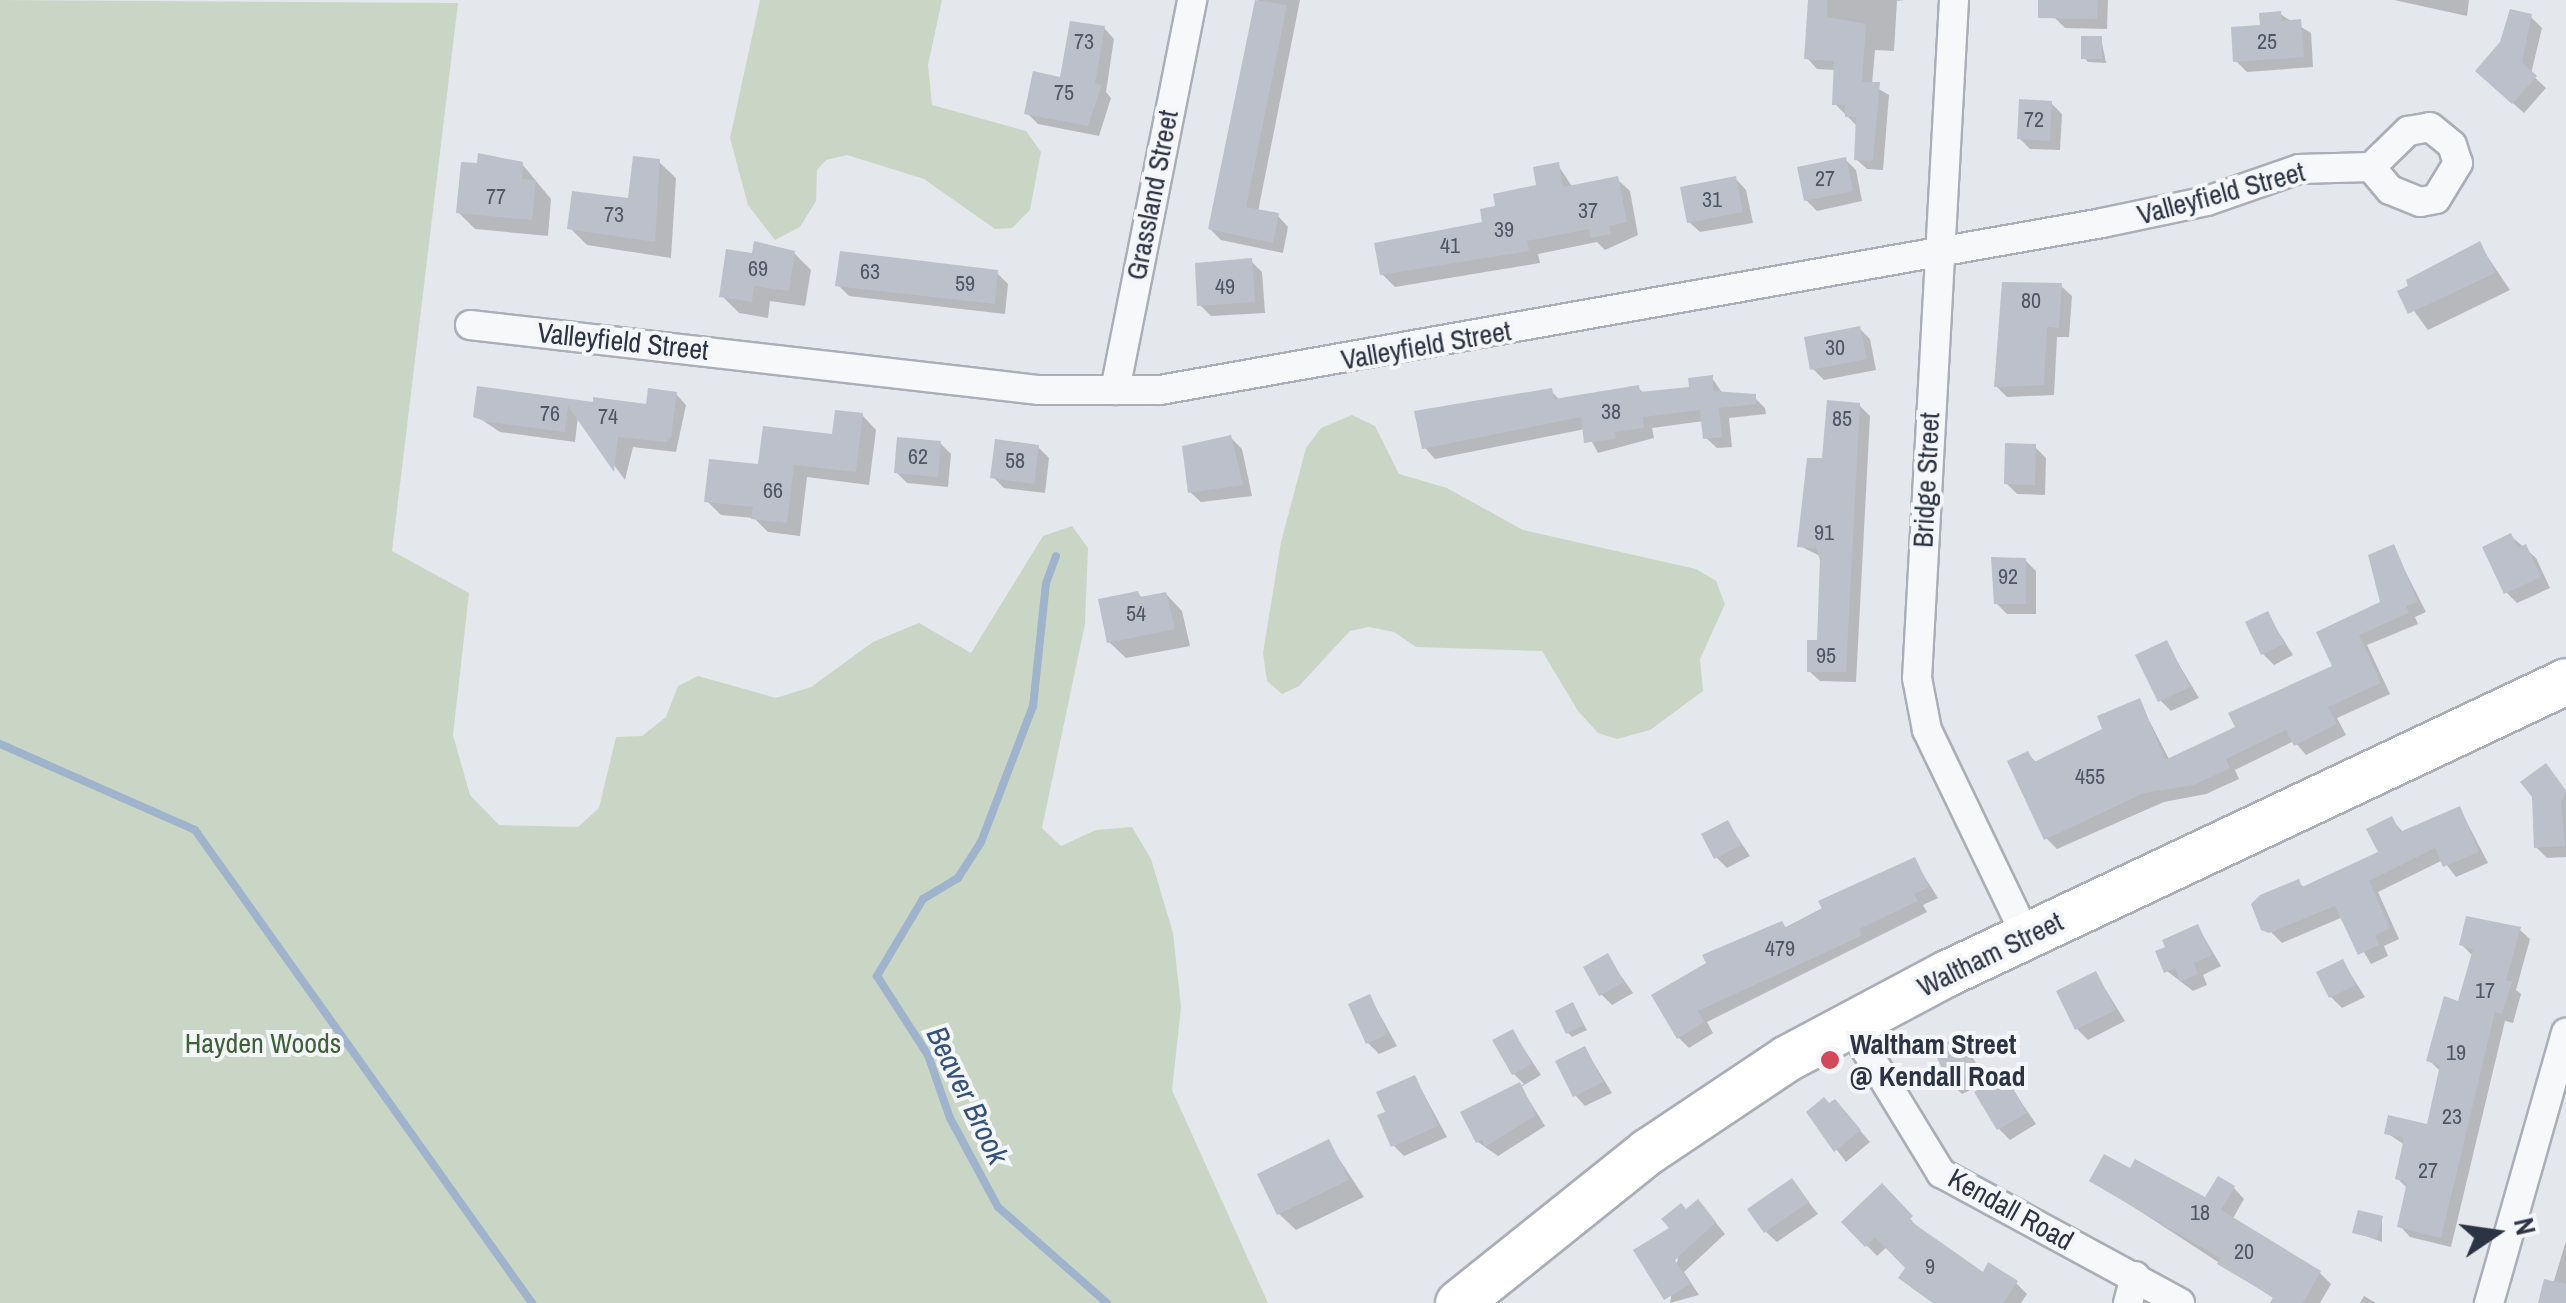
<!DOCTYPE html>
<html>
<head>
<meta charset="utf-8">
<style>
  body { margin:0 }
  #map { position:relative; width:2566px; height:1303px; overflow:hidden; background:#e4e7ec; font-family:"Archivo Narrow",sans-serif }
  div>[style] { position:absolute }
  .green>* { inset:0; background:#c9d6c5 }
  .shadow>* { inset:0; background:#0003 }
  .stream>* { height:8px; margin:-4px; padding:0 4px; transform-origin:4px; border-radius:4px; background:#9fb4cc }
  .building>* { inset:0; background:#bbc0ca }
  .roads { filter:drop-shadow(2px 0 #a9aeb7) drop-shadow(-2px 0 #a9aeb7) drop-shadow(0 2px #a9aeb7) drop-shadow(0 -2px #a9aeb7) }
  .street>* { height:28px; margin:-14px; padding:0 14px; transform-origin:14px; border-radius:14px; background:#f7f8fa }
  .primary>* { height:45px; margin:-22.5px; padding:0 22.5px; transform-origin:22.5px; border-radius:22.5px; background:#fff }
  .dots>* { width:28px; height:28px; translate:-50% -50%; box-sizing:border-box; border:5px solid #f4f6f9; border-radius:50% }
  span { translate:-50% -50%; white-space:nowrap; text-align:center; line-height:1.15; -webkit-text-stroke:8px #f4f6f9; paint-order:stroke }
  .number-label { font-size:22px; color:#4f5766 }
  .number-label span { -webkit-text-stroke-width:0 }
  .street-label { font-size:28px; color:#2b3445 }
  .park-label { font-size:28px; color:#3f6138 }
  .poi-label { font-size:28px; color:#2b3445; font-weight:700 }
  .left { translate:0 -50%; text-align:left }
  .water-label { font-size:30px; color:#34527a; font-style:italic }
  .north { position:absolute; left:2446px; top:1183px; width:100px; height:100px; -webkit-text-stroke:8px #f4f6f9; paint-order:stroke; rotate:77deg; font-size:28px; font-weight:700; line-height:40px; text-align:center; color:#2b3445 }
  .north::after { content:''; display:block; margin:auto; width:35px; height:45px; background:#2b3445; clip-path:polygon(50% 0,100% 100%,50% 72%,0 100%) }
</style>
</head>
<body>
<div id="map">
  <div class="green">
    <i style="clip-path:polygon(0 0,458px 3px,392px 551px,469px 593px,453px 735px,470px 795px,499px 825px,578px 827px,599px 808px,616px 737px,642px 736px,666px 717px,678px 686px,698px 676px,776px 698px,811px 687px,873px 642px,919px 623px,971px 653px,1043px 536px,1072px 526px,1088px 548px,1085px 624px,1042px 828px,1061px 846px,1096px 830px,1132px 827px,1151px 859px,1173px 933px,1181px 1007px,1172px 1090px,1268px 1303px,0 1303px)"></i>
    <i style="clip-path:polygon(760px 0,942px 0,928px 65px,932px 105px,1026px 131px,1041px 152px,1030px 210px,1012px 228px,995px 229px,924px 179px,847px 155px,826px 160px,817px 170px,816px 201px,800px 227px,775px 240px,748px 205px,730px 138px)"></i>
    <i style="clip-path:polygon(1352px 415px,1375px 426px,1399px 474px,1447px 488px,1523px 530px,1696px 569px,1716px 581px,1725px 604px,1700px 659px,1703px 691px,1650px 730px,1617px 739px,1598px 733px,1578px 711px,1542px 651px,1416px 647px,1394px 632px,1369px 627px,1350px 631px,1299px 686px,1282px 694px,1267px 681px,1263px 653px,1281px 542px,1306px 448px,1321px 428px)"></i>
  </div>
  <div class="shadow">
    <i style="clip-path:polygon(1258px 0,1300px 0,1258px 212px,1278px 216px,1288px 227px,1283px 253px,1221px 240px,1210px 229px)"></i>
    <i style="clip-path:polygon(1810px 0,1905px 0,1897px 1px,1894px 51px,1875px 50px,1872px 85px,1889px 95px,1883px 170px,1867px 169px,1856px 159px,1858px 127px,1835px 104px,1836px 70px,1817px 69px,1807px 58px)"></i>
    <i style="clip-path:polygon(2055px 0,2108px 0,2107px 29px,2065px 28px,2054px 17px)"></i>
    <i style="clip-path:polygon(2394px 0,2469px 0,2467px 16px)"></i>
    <i style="clip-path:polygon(2280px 14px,2311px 33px,2313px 67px,2247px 72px,2236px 61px)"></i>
    <i style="clip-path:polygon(2531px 17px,2542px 28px,2531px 74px,2546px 88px,2524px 113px,2489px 82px)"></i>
    <i style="clip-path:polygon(1104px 28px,1114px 39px,1106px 92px,1111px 98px,1099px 136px,1038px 124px,1027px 113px)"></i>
    <i style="clip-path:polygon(2101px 38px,2106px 63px,2088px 62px,2084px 58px)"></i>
    <i style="clip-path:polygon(2051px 103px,2062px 114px,2060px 150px,2030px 149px,2019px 138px)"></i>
    <i style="clip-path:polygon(1845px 159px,1856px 170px,1862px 201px,1817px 211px,1806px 200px)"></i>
    <i style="clip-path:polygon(659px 162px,676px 178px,671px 258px,587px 245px,570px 228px,630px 201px)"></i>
    <i style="clip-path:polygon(522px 164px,551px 199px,548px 236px,475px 229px,458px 212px)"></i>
    <i style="clip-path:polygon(1558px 165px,1573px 188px,1617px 179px,1630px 191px,1638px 235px,1605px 250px,1597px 242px,1538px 254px,1540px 263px,1395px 287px,1382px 274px,1485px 224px,1498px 208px,1539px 187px)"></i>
    <i style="clip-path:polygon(1736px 179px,1746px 190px,1753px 223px,1700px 232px,1689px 222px)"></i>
    <i style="clip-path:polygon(2479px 244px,2510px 290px,2428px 330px,2400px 292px,2431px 267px)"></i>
    <i style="clip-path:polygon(794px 253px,811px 270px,805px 306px,770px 301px,768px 318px,739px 313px,722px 296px,754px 256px)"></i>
    <i style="clip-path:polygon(1251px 261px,1262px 272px,1265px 313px,1211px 316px,1200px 305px)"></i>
    <i style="clip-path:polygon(997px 273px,1008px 284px,1005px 314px,849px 296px,838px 285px)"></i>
    <i style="clip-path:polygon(2061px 286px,2072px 296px,2069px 337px,2057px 337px,2054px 395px,2007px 397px,1996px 386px)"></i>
    <i style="clip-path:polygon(1859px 328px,1870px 339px,1876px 370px,1824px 380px,1813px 369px)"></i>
    <i style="clip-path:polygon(1712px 378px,1723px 394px,1754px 397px,1765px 408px,1766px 414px,1729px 418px,1732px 447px,1717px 448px,1706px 438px,1704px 421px,1652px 428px,1654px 438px,1598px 453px,1585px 429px,1435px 459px,1425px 448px,1551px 391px,1560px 400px,1638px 388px,1645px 394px,1691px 389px)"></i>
    <i style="clip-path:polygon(479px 388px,595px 405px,648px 406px,676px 394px,686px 405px,676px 452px,633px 447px,625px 480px,578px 416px,575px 442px,500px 432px,476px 416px)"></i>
    <i style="clip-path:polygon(1859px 405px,1870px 416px,1856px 682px,1820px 681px,1809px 671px,1819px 642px,1822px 557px,1800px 546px,1824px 461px)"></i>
    <i style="clip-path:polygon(862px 415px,876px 430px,869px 485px,807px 477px,800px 536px,768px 532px,754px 518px,721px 515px,707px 501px,834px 437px)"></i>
    <i style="clip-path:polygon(1231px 438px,1242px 449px,1252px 496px,1201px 502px,1190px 492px)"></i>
    <i style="clip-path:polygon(940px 443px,951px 454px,948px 487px,907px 483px,896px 472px)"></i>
    <i style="clip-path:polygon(1038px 447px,1049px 458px,1045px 493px,1004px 488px,993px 477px)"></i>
    <i style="clip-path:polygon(2035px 447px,2046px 458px,2045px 495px,2017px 494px,2006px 483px)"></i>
    <i style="clip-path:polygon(2511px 536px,2536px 558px,2550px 588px,2517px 603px,2506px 592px)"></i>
    <i style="clip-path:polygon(2393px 547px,2426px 612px,2415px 617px,2418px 624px,2367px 645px,2390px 694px,2337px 718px,2346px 735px,2306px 755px,2294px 741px,2235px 770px,2239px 779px,2206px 794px,2164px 802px,2057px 849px,2046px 838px,2028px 754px,2037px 763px,2105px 730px,2139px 701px,2170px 761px,2238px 728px,2335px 667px,2320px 633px,2383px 604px)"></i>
    <i style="clip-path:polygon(2025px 560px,2036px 571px,2036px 614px,2007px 614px,1996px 603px)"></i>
    <i style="clip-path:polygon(1138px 593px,1143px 599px,1166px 594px,1182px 611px,1190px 646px,1126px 658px,1109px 642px)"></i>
    <i style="clip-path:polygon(2267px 614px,2293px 655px,2274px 665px,2263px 654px)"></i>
    <i style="clip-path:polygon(2166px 643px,2199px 698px,2171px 711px,2160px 700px)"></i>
    <i style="clip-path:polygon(2556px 777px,2566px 791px,2566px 857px,2547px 858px,2536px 847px)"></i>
    <i style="clip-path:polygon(2460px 809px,2488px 863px,2456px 877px,2443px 860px,2378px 892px,2399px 939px,2384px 946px,2388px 956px,2371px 964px,2343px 917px,2282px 943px,2271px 932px,2298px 882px,2305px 888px,2381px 854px,2391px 819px,2404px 833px)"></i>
    <i style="clip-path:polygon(1728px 823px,1750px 856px,1727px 868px,1716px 857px)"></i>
    <i style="clip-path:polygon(1914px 860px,1938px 898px,1923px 905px,1927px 912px,1707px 1022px,1713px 1033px,1689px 1048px,1679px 1038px,1654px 996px)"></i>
    <i style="clip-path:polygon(2198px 927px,2221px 966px,2203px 975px,2207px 985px,2193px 991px,2167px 971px)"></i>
    <i style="clip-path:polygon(2519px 929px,2530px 939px,2516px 990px,2521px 994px,2513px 1023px,2505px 1021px,2451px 1247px,2410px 1237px,2400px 1226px,2408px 1189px,2397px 1178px,2405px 1145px,2387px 1133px,2429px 1127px,2440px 1071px,2429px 1060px,2460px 1004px,2472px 955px,2461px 944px)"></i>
    <i style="clip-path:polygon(1607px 956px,1633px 993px,1612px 1005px,1601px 994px)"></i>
    <i style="clip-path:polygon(2343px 962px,2365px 997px,2342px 1008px,2331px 997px)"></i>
    <i style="clip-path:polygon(2096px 974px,2125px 1021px,2088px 1040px,2077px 1029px)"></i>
    <i style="clip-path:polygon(1370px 997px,1397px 1046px,1379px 1054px,1368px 1043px)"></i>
    <i style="clip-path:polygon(1573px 1005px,1587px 1030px,1572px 1037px,1568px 1033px)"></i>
    <i style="clip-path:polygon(1513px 1032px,1541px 1075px,1521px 1087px,1545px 1126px,1498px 1156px,1478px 1142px,1463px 1113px,1524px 1084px,1514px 1074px)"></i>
    <i style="clip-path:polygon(1961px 1038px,1987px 1082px,1962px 1094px,1951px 1083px)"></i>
    <i style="clip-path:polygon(1585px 1049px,1612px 1093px,1585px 1106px,1575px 1095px)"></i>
    <i style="clip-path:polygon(1415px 1078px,1447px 1137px,1404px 1156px,1393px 1145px,1388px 1113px)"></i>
    <i style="clip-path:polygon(2005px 1078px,2036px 1124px,2010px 1140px,1999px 1129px)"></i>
    <i style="clip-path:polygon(1809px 1113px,1845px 1113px,1870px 1142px,1846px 1162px)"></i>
    <i style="clip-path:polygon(1328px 1142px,1364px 1197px,1296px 1230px,1279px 1214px)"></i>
    <i style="clip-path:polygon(2131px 1172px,2206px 1200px,2234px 1188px,2244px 1199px,2232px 1220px,2320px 1273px,2331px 1284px,2320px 1303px,2281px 1303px,2092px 1180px)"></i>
    <i style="clip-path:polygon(1792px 1181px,1818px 1214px,1777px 1242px,1766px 1232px)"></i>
    <i style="clip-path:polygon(1882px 1187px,1920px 1230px,1983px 1275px,2016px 1283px,2027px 1294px,2021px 1303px,1933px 1303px,1912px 1288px,1901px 1278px,1908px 1267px,1888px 1246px,1877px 1256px,1845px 1223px)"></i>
    <i style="clip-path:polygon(1686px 1212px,1708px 1213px,1725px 1234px,1684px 1272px,1699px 1295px,1670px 1303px)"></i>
    <i style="clip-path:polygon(2382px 1218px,2382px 1242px,2355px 1232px)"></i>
    <i style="clip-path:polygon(2566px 1241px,2566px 1303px,2540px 1303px,2553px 1284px)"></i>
    <i style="clip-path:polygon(2364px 1296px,2376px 1303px,2360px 1303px)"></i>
  </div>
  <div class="stream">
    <i style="left:1056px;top:556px;width:29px;rotate:110deg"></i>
    <i style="left:1046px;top:583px;width:124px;rotate:96deg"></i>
    <i style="left:1033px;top:706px;width:146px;rotate:110.9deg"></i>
    <i style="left:981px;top:842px;width:43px;rotate:122.6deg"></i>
    <i style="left:958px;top:878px;width:41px;rotate:149deg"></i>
    <i style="left:923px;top:899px;width:90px;rotate:120.9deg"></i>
    <i style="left:877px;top:976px;width:94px;rotate:57.2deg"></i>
    <i style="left:928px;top:1055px;width:67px;rotate:70.8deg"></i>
    <i style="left:950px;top:1118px;width:101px;rotate:61.7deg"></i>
    <i style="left:998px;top:1207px;width:145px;rotate:41.4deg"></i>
    <i style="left:0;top:744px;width:213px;rotate:23.8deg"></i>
    <i style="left:195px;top:830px;width:581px;rotate:54.53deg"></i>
  </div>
  <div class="building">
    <i style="clip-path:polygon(1255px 0,1287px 5px,1246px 207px,1279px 213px,1273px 243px,1208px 229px)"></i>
    <i style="clip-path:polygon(1808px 0,1827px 0,1827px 17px,1866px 24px,1862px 82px,1880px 82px,1873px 161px,1854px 160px,1856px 117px,1845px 117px,1845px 105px,1832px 105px,1834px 61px,1804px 59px)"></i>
    <i style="clip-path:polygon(2038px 0,2098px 0,2097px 19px,2038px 18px)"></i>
    <i style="clip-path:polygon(2510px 9px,2532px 14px,2522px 62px,2537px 76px,2512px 104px,2475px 71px,2500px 42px)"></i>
    <i style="clip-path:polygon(2281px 11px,2282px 21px,2301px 19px,2304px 57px,2233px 62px,2231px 27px,2260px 25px,2259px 13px)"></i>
    <i style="clip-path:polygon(1070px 21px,1105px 26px,1095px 83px,1102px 85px,1088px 126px,1024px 114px,1033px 71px,1060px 77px)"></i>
    <i style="clip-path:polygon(2081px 36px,2102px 36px,2102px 59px,2081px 59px)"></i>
    <i style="clip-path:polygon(2019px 99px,2052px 101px,2050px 141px,2017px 139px)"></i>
    <i style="clip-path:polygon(478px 153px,523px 162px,522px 179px,536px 180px,532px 220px,456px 213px,461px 162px,477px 163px)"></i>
    <i style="clip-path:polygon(633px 156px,660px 159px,655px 242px,567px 229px,572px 191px,628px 198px)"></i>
    <i style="clip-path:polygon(1846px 157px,1853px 191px,1804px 201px,1797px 167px)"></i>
    <i style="clip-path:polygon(1559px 162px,1563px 187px,1618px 176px,1627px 222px,1609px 226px,1611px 234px,1590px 238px,1589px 229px,1527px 241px,1529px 251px,1380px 275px,1374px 243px,1482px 222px,1480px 209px,1495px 206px,1493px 194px,1536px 185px,1533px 167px)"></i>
    <i style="clip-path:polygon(1736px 176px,1743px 212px,1687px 223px,1680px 187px)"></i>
    <i style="clip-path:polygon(754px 241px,795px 251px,789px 291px,754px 286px,752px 302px,719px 297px,726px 249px,752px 253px)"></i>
    <i style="clip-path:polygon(2480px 241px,2495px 273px,2408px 314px,2397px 291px,2408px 286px,2406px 280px)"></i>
    <i style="clip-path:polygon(840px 251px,998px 270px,995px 304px,835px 286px)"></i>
    <i style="clip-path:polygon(1252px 258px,1255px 302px,1197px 306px,1195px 263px)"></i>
    <i style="clip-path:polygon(2002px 282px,2062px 283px,2059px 328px,2047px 327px,2044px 385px,1994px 387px)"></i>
    <i style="clip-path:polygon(1860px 326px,1867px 359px,1810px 370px,1804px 337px)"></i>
    <i style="clip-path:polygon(1713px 375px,1713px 391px,1756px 394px,1756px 404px,1719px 408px,1722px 437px,1703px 439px,1700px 410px,1643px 417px,1644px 428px,1615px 432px,1616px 439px,1584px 443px,1581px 417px,1422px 449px,1414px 411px,1552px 388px,1554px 399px,1639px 385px,1640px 392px,1689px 387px,1688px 378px)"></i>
    <i style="clip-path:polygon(477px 386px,593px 402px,593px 397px,646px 404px,648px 388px,677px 392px,671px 437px,666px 442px,618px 437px,614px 472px,568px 406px,565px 432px,488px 422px,473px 417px)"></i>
    <i style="clip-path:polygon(1827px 400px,1860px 403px,1846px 672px,1807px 672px,1807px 640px,1817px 640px,1820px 560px,1816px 548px,1797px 547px,1807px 458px,1822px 458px)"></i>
    <i style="clip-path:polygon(835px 410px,863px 413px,856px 472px,794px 465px,787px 523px,751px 519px,753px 507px,704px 502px,709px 459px,758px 464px,763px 426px,832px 434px)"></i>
    <i style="clip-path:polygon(1231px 435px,1243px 485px,1188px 493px,1182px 446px)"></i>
    <i style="clip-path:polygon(897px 437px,941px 441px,938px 477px,894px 473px)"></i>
    <i style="clip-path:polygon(995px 439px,1039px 445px,1034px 484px,990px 478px)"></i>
    <i style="clip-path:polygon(2005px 443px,2036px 444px,2035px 485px,2004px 484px)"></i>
    <i style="clip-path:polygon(2511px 533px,2518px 548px,2526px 544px,2541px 577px,2504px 594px,2482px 547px)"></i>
    <i style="clip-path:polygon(2394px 544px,2418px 602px,2406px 606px,2409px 613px,2359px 635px,2381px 683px,2328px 707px,2337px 724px,2294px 746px,2286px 730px,2226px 759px,2230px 768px,2194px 785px,2144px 793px,2044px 840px,2007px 761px,2028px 751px,2034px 762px,2102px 729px,2097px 716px,2140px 698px,2165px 760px,2235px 727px,2228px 713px,2332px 666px,2316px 632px,2380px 602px,2368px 555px)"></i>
    <i style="clip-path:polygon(1991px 557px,2026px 558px,2026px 604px,1994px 604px)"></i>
    <i style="clip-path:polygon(1138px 591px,1140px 597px,1166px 592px,1175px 629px,1107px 643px,1098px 599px)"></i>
    <i style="clip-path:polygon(2268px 611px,2284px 644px,2261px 655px,2245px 622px)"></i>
    <i style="clip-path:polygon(2167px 640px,2190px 687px,2158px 702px,2135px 655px)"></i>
    <i style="clip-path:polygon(2546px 763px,2566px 791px,2561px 802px,2565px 846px,2534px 848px,2532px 797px,2520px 782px)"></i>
    <i style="clip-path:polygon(2460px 806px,2479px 852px,2443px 867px,2435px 848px,2369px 881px,2390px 928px,2375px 935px,2379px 945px,2358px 955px,2335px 906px,2269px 933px,2261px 930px,2251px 904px,2260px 895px,2299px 879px,2302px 887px,2378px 852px,2366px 829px,2392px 816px,2400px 832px)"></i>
    <i style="clip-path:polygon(1728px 820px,1741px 845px,1714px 859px,1701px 834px)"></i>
    <i style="clip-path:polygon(1915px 857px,1929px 887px,1914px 894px,1918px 901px,1859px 929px,1862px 935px,1846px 943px,1698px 1011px,1704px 1022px,1677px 1039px,1651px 995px,1706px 963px,1702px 955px,1782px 921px,1786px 928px,1822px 909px,1818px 901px)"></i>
    <i style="clip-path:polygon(2466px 916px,2521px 927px,2506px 980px,2512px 982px,2502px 1014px,2495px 1012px,2441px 1238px,2397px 1227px,2407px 1182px,2395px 1179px,2404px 1138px,2384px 1134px,2388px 1115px,2427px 1124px,2440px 1065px,2426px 1061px,2444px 996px,2458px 1001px,2473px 949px,2459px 945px)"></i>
    <i style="clip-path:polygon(2198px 924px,2212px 955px,2194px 963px,2198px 974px,2180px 982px,2175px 968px,2164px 973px,2155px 951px,2165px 947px,2162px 940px)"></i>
    <i style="clip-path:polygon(1608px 953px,1624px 982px,1599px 996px,1583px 967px)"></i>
    <i style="clip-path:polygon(2343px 959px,2356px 985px,2329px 998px,2316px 972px)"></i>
    <i style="clip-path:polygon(2096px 971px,2116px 1010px,2075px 1030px,2056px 991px)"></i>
    <i style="clip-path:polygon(1370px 994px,1388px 1034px,1366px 1044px,1348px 1004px)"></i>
    <i style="clip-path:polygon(1573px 1002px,1584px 1025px,1566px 1034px,1555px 1011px)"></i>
    <i style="clip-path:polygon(1513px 1029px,1532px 1064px,1512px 1075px,1492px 1040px)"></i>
    <i style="clip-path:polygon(1961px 1035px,1978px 1071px,1949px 1084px,1933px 1049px)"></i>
    <i style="clip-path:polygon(1585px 1046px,1603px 1082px,1573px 1097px,1555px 1061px)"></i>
    <i style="clip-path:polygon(2005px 1074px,2027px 1113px,1997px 1130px,1974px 1092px)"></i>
    <i style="clip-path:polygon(1415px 1075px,1438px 1126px,1391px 1147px,1377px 1115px,1385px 1112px,1376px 1092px)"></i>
    <i style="clip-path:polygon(1520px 1082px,1536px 1115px,1485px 1147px,1482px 1140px,1476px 1143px,1460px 1112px)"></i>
    <i style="clip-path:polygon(1824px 1097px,1829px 1103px,1835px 1099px,1861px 1130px,1834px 1152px,1806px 1112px)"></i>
    <i style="clip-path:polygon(1329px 1139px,1349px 1180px,1277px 1215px,1257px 1174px)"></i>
    <i style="clip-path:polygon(2104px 1154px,2130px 1168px,2135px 1159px,2205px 1197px,2218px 1176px,2235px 1186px,2221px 1210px,2321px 1271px,2303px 1303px,2270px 1303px,2273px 1297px,2217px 1264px,2220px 1258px,2089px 1181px)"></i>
    <i style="clip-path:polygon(1792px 1178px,1809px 1202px,1764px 1233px,1747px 1209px)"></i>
    <i style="clip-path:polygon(1882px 1183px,1913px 1216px,1909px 1220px,1983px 1272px,1988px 1262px,2018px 1281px,2003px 1303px,1934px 1303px,1898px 1278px,1905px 1268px,1875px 1237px,1865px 1247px,1841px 1222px)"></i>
    <i style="clip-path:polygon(1698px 1199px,1716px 1222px,1675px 1260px,1690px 1284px,1664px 1300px,1633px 1250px,1669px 1228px,1661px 1219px,1681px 1203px,1686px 1209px)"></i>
    <i style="clip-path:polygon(2358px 1210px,2383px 1216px,2377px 1239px,2352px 1233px)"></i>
    <i style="clip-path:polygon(2544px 1279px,2566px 1284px,2566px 1303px,2538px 1303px)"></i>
  </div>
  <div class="roads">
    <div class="street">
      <i style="left:1954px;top:0;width:679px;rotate:93.12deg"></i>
      <i style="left:1917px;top:678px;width:53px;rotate:79.1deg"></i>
      <i style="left:1927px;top:730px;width:229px;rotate:64.3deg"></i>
      <i style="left:470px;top:325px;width:573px;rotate:6.52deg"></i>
      <i style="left:1039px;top:390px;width:121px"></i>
      <i style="left:1160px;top:390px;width:957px;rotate:-10.05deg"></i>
      <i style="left:2102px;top:223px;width:107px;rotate:-11.8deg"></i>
      <i style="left:2207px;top:201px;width:97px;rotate:-19.2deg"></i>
      <i style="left:2299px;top:169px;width:72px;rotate:-1.6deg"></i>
      <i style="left:2371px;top:167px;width:52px;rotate:-44.2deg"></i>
      <i style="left:2408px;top:131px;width:22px;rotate:-10deg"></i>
      <i style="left:2430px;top:127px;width:28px;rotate:39deg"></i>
      <i style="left:2452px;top:145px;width:19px;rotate:72deg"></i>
      <i style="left:2458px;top:163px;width:42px;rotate:121.4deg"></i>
      <i style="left:2436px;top:199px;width:16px;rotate:169deg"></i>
      <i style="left:2420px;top:202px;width:32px;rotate:-158deg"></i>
      <i style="left:2390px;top:190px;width:30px;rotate:-130deg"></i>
      <i style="left:1115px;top:390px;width:398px;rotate:-78.8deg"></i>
      <i style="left:1850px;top:1024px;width:175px;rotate:58.6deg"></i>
      <i style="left:1941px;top:1173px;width:272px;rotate:28.5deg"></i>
      <i style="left:2128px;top:1303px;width:28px;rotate:-75deg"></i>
      <i style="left:2489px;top:1303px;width:281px;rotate:-74.1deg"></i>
    </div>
    <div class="primary">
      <i style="left:1458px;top:1303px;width:243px;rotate:-38.7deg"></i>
      <i style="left:1648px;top:1151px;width:167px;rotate:-33.8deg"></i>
      <i style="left:1787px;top:1058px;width:181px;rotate:-28deg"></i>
      <i style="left:1947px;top:973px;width:684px;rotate:-25.25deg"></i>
    </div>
  </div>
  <div class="dots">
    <i style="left:1830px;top:1060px;background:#d1495b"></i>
  </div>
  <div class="number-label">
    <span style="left:1084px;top:42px">73</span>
    <span style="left:2267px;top:42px">25</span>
    <span style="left:1064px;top:93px">75</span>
    <span style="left:2034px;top:120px">72</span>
    <span style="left:1825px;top:179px">27</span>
    <span style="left:496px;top:197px">77</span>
    <span style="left:1712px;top:200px">31</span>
    <span style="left:1588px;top:211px">37</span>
    <span style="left:614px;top:215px">73</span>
    <span style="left:1504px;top:230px">39</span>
    <span style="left:1450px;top:246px">41</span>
    <span style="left:758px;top:269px">69</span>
    <span style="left:870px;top:272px">63</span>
    <span style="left:965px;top:284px">59</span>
    <span style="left:1225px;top:287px">49</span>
    <span style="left:2031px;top:301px">80</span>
    <span style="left:1835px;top:348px">30</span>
    <span style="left:1611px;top:412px">38</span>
    <span style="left:550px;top:414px">76</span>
    <span style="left:608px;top:417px">74</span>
    <span style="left:1842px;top:419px">85</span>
    <span style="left:918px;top:457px">62</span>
    <span style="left:1015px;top:461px">58</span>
    <span style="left:773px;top:491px">66</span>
    <span style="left:1824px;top:533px">91</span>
    <span style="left:2008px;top:577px">92</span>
    <span style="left:1136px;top:614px">54</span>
    <span style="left:1826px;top:656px">95</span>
    <span style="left:2090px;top:777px">455</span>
    <span style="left:1780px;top:949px">479</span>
    <span style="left:2485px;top:991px">17</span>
    <span style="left:2456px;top:1053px">19</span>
    <span style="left:2452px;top:1117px">23</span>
    <span style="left:2428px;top:1171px">27</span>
    <span style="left:2200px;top:1213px">18</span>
    <span style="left:2244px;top:1252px">20</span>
    <span style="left:1930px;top:1267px">9</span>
  </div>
  <div class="street-label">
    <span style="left:2221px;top:193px;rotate:-15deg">Valleyfield Street</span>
    <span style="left:1152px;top:195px;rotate:-79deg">Grassland Street</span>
    <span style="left:623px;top:341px;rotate:6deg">Valleyfield Street</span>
    <span style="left:1426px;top:345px;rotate:-10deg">Valleyfield Street</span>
    <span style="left:1926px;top:480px;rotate:-87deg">Bridge Street</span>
    <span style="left:1990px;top:954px;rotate:-26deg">Waltham Street</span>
    <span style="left:2011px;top:1209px;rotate:29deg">Kendall Road</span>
  </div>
  <div class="park-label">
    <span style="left:263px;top:1043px">Hayden Woods</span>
  </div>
  <div class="poi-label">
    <span class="left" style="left:1850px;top:1060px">Waltham Street<br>@ Kendall Road</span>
  </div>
  <div class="water-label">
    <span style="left:968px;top:1095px;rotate:64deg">Beaver Brook</span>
  </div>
  <div class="north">N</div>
</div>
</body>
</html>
